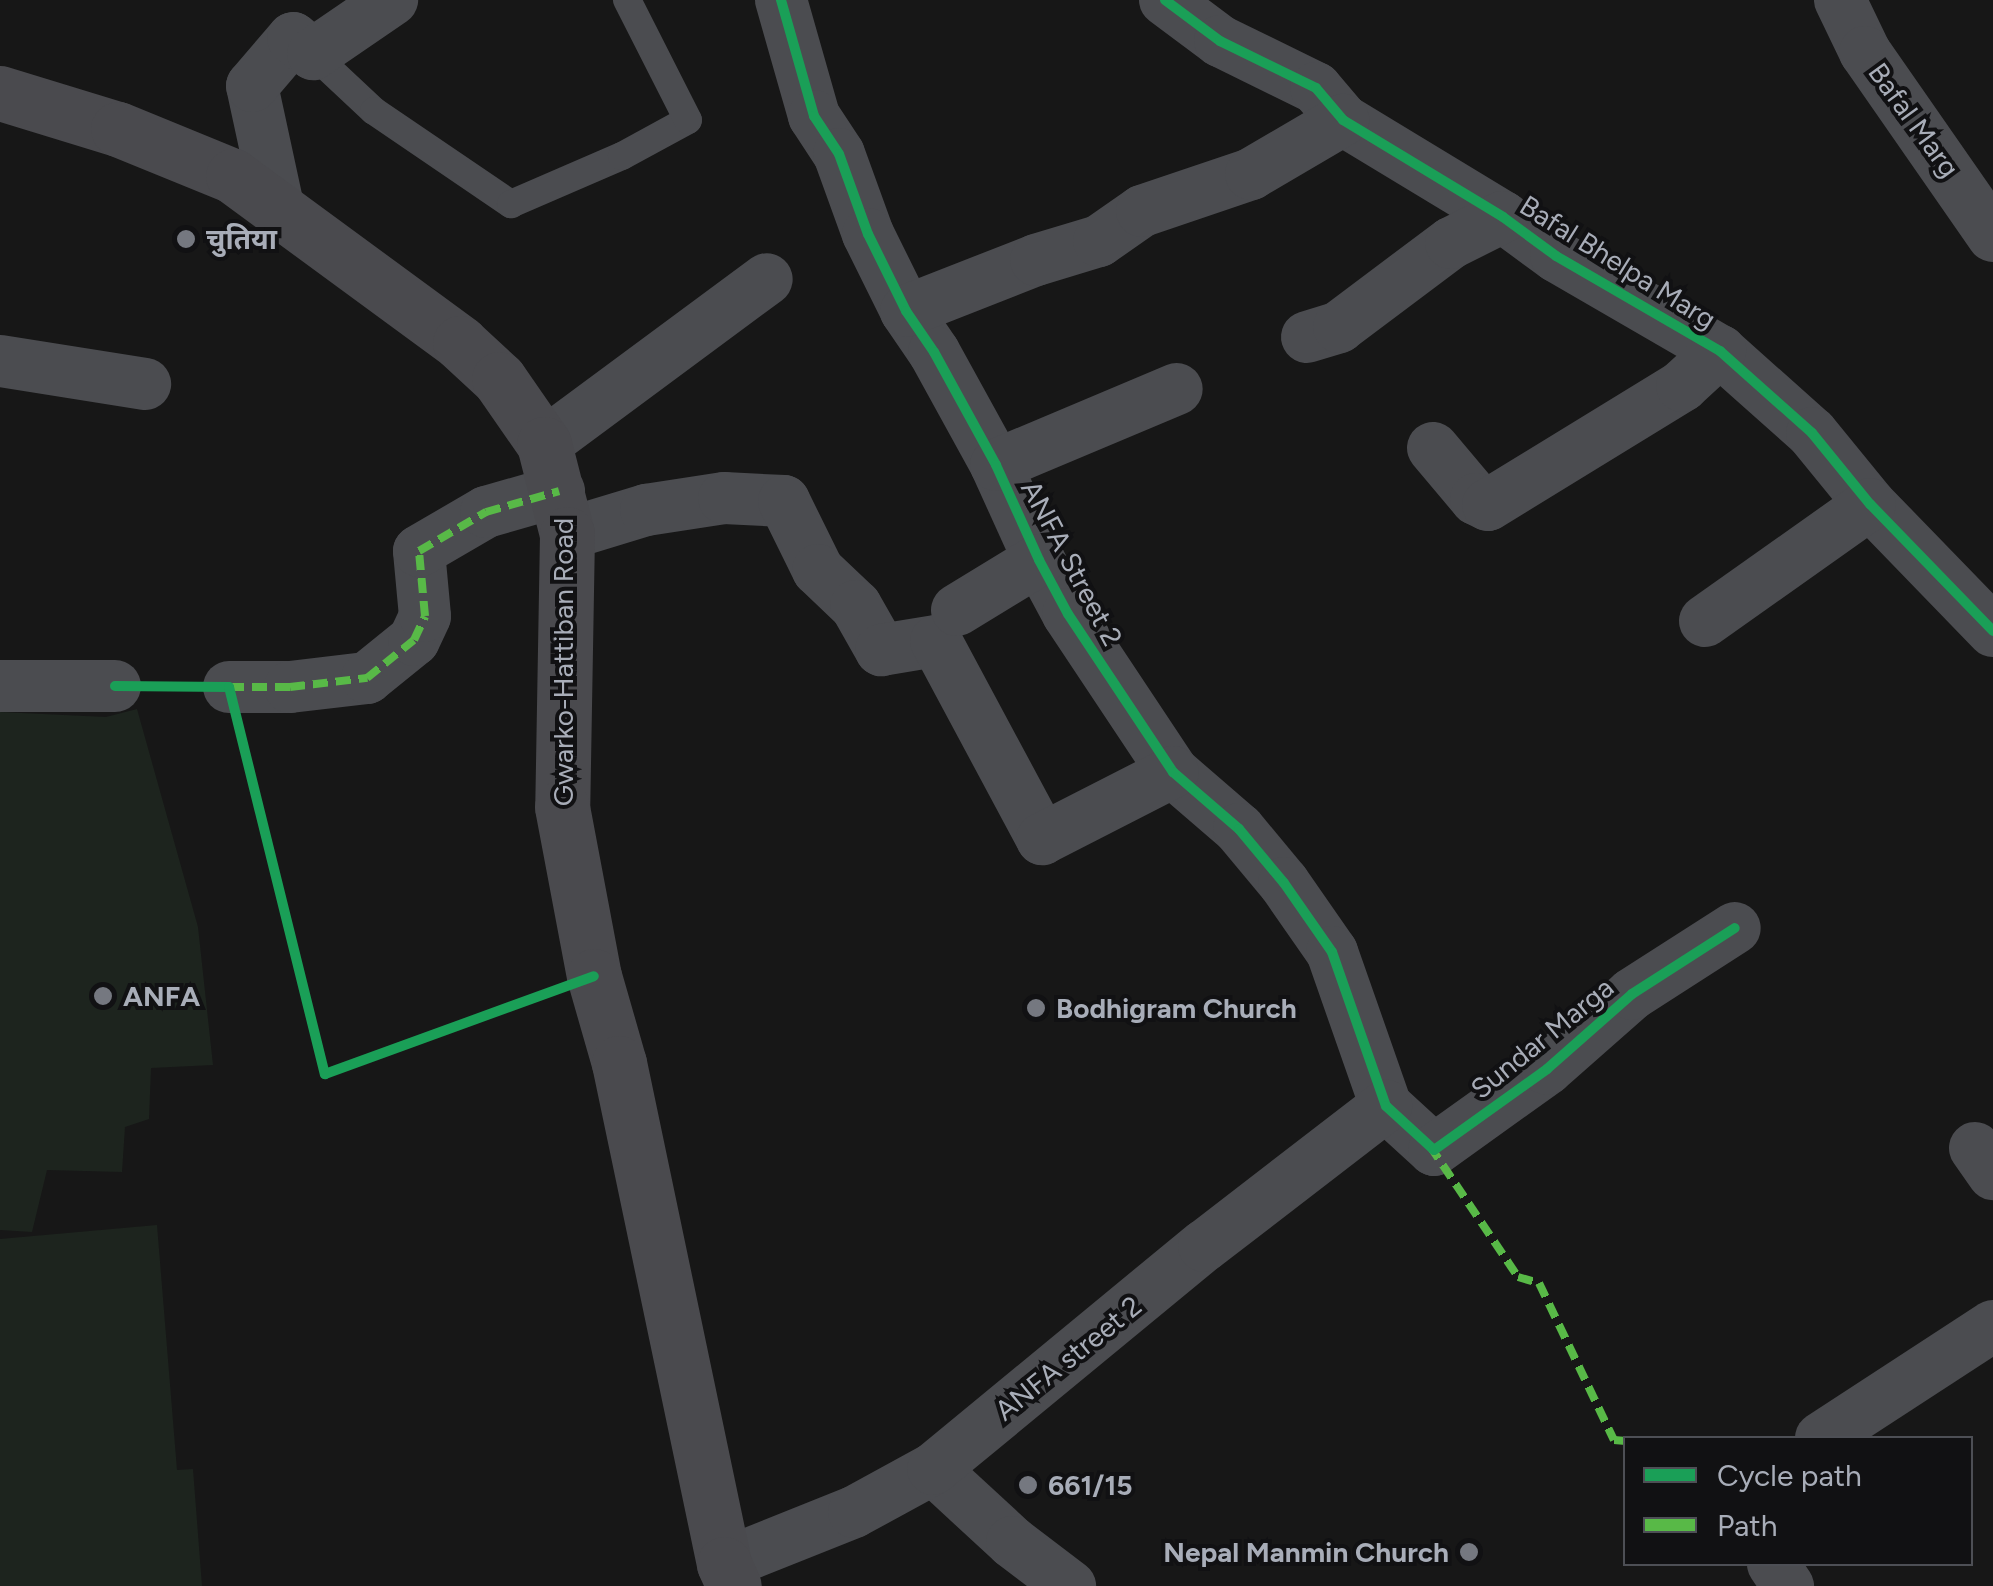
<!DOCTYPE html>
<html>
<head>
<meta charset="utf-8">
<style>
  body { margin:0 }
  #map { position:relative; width:1993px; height:1586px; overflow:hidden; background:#171717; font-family:Figtree,"Noto Sans Devanagari",sans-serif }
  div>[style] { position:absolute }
  .green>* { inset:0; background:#1d241e }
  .lane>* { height:28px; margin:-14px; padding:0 14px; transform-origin:14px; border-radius:14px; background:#4b4c50 }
  .street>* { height:52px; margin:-26px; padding:0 26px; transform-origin:26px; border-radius:26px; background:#4b4c50 }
  .secondary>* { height:55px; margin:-27.5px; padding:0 27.5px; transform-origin:27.5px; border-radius:27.5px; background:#4a4a4e }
  .quiet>* { height:8px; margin-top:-4px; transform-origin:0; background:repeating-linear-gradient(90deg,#58b947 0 15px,transparent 0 23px) }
  .cycleway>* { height:10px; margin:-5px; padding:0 5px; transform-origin:5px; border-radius:5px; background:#1a9f57 }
  .dots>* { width:28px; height:28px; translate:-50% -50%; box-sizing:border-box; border:5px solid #111113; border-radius:50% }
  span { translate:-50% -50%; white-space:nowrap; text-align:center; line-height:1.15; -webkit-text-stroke:8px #111113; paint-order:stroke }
  .street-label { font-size:28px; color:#a8adb8 }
  .poi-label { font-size:28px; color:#a8adb8; font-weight:700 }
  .left { translate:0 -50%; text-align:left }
  .right { translate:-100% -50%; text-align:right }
  .legend { position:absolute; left:1623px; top:1436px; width:350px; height:130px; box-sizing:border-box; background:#111113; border:2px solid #4d4f55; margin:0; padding:12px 18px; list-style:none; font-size:30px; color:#a8adb8 }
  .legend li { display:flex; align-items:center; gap:20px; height:50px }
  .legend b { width:50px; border:2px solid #4d4f55 }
</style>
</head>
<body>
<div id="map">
  <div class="green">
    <i style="clip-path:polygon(137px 709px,198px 927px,213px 1065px,151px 1068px,149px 1119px,125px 1127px,122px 1172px,47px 1170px,32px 1232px,0 1230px,0 712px,106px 717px)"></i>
    <i style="clip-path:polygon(157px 1225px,177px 1470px,193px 1469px,202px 1586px,0 1586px,0 1239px)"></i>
  </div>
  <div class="lane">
    <i style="left:313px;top:54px;width:83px;rotate:43.1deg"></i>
    <i style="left:374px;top:111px;width:166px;rotate:34.2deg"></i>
    <i style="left:511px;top:204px;width:121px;rotate:-23.4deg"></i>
    <i style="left:622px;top:156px;width:75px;rotate:-28.6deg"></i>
    <i style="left:688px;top:120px;width:135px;rotate:-116.9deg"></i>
  </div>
  <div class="street">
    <i style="left:781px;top:0;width:121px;rotate:74.1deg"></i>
    <i style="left:814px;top:116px;width:45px;rotate:56.7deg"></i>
    <i style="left:839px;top:154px;width:85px;rotate:70.1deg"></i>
    <i style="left:868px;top:234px;width:86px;rotate:63.7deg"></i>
    <i style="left:906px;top:311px;width:50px;rotate:55.7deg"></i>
    <i style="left:934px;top:352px;width:129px;rotate:61.2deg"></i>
    <i style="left:996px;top:465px;width:104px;rotate:65.6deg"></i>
    <i style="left:1039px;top:560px;width:61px;rotate:61.8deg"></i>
    <i style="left:1068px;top:614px;width:190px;rotate:56.4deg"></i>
    <i style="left:1173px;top:772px;width:87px;rotate:40.8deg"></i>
    <i style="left:1239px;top:829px;width:70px;rotate:50.2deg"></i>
    <i style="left:1284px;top:883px;width:84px;rotate:55.2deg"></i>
    <i style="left:1332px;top:952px;width:163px;rotate:70.7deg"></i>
    <i style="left:1386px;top:1106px;width:65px;rotate:42.5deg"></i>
    <i style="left:1434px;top:1150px;width:139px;rotate:-35.6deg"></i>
    <i style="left:1547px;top:1069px;width:113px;rotate:-41.4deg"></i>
    <i style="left:1632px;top:994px;width:122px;rotate:-32.7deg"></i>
    <i style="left:1165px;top:0;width:69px;rotate:36.7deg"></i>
    <i style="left:1220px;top:41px;width:107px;rotate:26.1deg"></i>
    <i style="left:1316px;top:88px;width:42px;rotate:49.8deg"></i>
    <i style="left:1343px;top:120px;width:187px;rotate:31.2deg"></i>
    <i style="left:1503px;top:217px;width:66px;rotate:36.3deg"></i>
    <i style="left:1556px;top:256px;width:190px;rotate:30.1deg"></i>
    <i style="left:1720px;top:351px;width:123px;rotate:41.7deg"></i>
    <i style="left:1812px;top:433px;width:92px;rotate:50.8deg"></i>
    <i style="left:1870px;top:504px;width:177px;rotate:45.9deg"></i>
    <i style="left:1840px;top:0;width:58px;rotate:64.3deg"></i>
    <i style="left:1865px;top:52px;width:224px;rotate:55.2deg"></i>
    <i style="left:278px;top:206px;width:123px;rotate:-102.2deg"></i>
    <i style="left:252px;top:86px;width:63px;rotate:-49.5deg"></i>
    <i style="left:293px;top:38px;width:26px;rotate:39deg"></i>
    <i style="left:313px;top:54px;width:96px;rotate:-34.4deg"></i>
    <i style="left:906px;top:311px;width:140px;rotate:-21.4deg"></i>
    <i style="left:1036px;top:260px;width:66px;rotate:-16.8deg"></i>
    <i style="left:1099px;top:241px;width:52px;rotate:-34.9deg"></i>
    <i style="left:1142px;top:211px;width:115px;rotate:-18.7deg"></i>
    <i style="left:1251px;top:174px;width:107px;rotate:-30.4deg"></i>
    <i style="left:1307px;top:337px;width:34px;rotate:-17deg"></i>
    <i style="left:1339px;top:327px;width:140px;rotate:-36.9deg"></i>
    <i style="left:1451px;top:243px;width:58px;rotate:-26.6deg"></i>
    <i style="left:0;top:361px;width:147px;rotate:9deg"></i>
    <i style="left:544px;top:444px;width:277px;rotate:-36.5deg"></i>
    <i style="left:1433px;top:448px;width:67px;rotate:49.9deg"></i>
    <i style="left:1476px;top:499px;width:13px;rotate:27deg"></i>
    <i style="left:1488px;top:505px;width:228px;rotate:-31.5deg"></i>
    <i style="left:1682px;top:386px;width:52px;rotate:-42.6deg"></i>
    <i style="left:996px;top:465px;width:196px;rotate:-22.8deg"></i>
    <i style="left:567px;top:534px;width:83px;rotate:-16.9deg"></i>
    <i style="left:646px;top:510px;width:79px;rotate:-8.7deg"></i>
    <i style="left:724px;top:498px;width:60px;rotate:2.9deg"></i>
    <i style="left:784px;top:501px;width:77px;rotate:63.8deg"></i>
    <i style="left:818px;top:570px;width:52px;rotate:43.5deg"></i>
    <i style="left:856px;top:606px;width:51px;rotate:60.4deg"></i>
    <i style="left:881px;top:650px;width:56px;rotate:-9.3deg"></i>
    <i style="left:936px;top:641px;width:225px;rotate:61.8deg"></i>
    <i style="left:1042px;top:839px;width:147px;rotate:-27.1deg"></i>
    <i style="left:957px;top:610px;width:96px;rotate:-31.4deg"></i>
    <i style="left:1705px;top:621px;width:202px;rotate:-35.3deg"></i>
    <i style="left:0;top:686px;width:115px"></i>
    <i style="left:229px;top:687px;width:61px"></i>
    <i style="left:290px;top:687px;width:78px;rotate:-6.7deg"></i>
    <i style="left:367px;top:678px;width:60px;rotate:-39deg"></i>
    <i style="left:414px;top:640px;width:26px;rotate:-65deg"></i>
    <i style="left:425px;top:616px;width:65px;rotate:-95.3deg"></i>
    <i style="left:419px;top:551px;width:78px;rotate:-30.2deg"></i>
    <i style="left:486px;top:512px;width:76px;rotate:-16deg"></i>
    <i style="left:1975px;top:1148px;width:32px;rotate:55deg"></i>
    <i style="left:1821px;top:1438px;width:205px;rotate:-33.1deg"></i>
    <i style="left:933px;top:1469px;width:108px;rotate:42.7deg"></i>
    <i style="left:1012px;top:1542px;width:73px;rotate:37.2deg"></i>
    <i style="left:724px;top:1564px;width:140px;rotate:-21.8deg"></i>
    <i style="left:854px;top:1512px;width:90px;rotate:-28.6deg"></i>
    <i style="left:933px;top:1469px;width:351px;rotate:-39.5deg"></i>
    <i style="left:1204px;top:1246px;width:230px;rotate:-37.6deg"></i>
    <i style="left:1773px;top:1564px;width:27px;rotate:56deg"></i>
  </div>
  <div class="secondary">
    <i style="left:0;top:93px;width:123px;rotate:17deg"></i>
    <i style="left:118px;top:129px;width:124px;rotate:22.2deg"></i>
    <i style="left:233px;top:176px;width:282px;rotate:36.3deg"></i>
    <i style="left:460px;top:343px;width:53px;rotate:42.7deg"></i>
    <i style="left:499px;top:379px;width:79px;rotate:55.3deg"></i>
    <i style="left:544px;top:444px;width:93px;rotate:75.7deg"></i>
    <i style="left:567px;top:534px;width:273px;rotate:91deg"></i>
    <i style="left:562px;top:807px;width:172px;rotate:79.3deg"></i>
    <i style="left:594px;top:976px;width:91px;rotate:74deg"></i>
    <i style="left:619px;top:1063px;width:512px;rotate:78.16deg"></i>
    <i style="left:724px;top:1564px;width:24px;rotate:66deg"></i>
  </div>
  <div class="quiet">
    <i style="left:229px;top:687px;width:61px"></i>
    <i style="left:290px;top:687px;width:78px;rotate:-6.7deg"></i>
    <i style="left:367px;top:678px;width:60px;rotate:-39deg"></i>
    <i style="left:414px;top:640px;width:26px;rotate:-65deg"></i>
    <i style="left:425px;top:616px;width:65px;rotate:-95.3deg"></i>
    <i style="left:419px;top:551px;width:78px;rotate:-30.2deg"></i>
    <i style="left:486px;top:512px;width:76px;rotate:-16deg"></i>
    <i style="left:1430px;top:1146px;width:158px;rotate:56.1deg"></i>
    <i style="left:1518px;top:1277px;width:22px;rotate:16deg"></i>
    <i style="left:1539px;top:1283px;width:174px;rotate:64.5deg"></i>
    <i style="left:1614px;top:1440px;width:12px;rotate:5deg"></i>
  </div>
  <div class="cycleway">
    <i style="left:781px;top:0;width:121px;rotate:74.1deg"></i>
    <i style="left:814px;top:116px;width:45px;rotate:56.7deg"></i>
    <i style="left:839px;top:154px;width:85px;rotate:70.1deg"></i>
    <i style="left:868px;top:234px;width:86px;rotate:63.7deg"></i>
    <i style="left:906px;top:311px;width:50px;rotate:55.7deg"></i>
    <i style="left:934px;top:352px;width:129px;rotate:61.2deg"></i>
    <i style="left:996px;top:465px;width:104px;rotate:65.6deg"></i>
    <i style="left:1039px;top:560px;width:61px;rotate:61.8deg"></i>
    <i style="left:1068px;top:614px;width:190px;rotate:56.4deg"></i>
    <i style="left:1173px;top:772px;width:87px;rotate:40.8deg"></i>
    <i style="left:1239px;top:829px;width:70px;rotate:50.2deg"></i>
    <i style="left:1284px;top:883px;width:84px;rotate:55.2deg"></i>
    <i style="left:1332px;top:952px;width:163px;rotate:70.7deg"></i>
    <i style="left:1386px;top:1106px;width:65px;rotate:42.5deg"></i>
    <i style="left:1434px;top:1150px;width:139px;rotate:-35.6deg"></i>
    <i style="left:1547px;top:1069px;width:113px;rotate:-41.4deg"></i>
    <i style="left:1632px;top:994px;width:122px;rotate:-32.7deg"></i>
    <i style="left:1165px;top:0;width:69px;rotate:36.7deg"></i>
    <i style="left:1220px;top:41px;width:107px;rotate:26.1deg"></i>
    <i style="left:1316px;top:88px;width:42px;rotate:49.8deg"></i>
    <i style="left:1343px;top:120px;width:187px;rotate:31.2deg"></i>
    <i style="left:1503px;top:217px;width:66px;rotate:36.3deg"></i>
    <i style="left:1556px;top:256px;width:190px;rotate:30.1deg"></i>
    <i style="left:1720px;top:351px;width:123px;rotate:41.7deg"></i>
    <i style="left:1812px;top:433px;width:92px;rotate:50.8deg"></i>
    <i style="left:1870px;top:504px;width:177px;rotate:45.9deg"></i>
    <i style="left:115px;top:686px;width:114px;rotate:0.5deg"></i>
    <i style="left:229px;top:687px;width:399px;rotate:76.1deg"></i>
    <i style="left:325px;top:1074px;width:286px;rotate:-20deg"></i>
  </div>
  <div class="dots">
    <i style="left:186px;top:239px;background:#757880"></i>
    <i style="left:103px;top:996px;background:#757880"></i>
    <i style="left:1036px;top:1008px;background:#757880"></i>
    <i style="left:1028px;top:1485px;background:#757880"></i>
    <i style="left:1469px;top:1552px;background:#757880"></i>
  </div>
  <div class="street-label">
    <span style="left:1914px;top:120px;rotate:54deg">Bafal Marg</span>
    <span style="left:1618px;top:262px;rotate:32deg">Bafal Bhelpa Marg</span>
    <span style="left:1072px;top:563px;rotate:62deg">ANFA Street 2</span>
    <span style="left:563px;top:662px;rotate:-90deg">Gwarko-Hattiban Road</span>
    <span style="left:1542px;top:1038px;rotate:-39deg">Sundar Marga</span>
    <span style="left:1068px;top:1358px;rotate:-39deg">ANFA street 2</span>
  </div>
  <div class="poi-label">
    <span class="left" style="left:206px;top:239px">चुतिया</span>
    <span class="left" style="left:123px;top:996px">ANFA</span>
    <span class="left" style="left:1056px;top:1008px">Bodhigram Church</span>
    <span class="left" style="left:1048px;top:1485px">661/15</span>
    <span class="right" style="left:1449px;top:1552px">Nepal Manmin Church</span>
  </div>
  <ul class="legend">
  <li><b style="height:12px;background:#1a9f57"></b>Cycle path</li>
  <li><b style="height:12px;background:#58b947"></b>Path</li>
  </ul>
</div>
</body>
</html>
